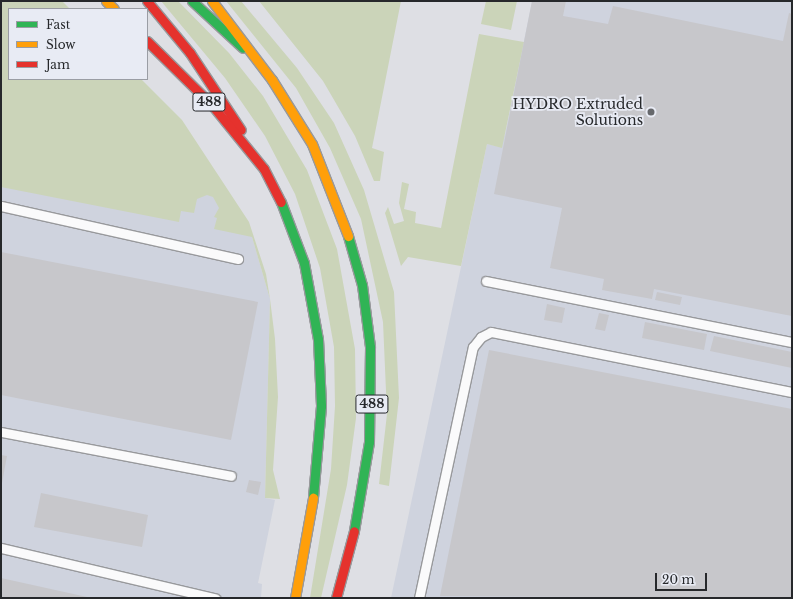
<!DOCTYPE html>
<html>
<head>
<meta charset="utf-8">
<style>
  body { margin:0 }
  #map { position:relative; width:793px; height:599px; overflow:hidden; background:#dedfe4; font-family:"Libre Baskerville",serif }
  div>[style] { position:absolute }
  .built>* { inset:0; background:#cfd3de }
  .green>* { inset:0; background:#cbd4b9 }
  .building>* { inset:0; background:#c7c7cb }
  .roads { filter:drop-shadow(1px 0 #98999c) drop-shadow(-1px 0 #98999c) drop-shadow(0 1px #98999c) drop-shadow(0 -1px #98999c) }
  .lane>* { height:9px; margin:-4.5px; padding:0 4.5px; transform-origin:4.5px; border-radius:4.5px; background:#fafafb }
  .fast>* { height:9px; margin:-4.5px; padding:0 4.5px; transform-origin:4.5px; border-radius:4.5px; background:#30b455 }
  .slow>* { height:9px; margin:-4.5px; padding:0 4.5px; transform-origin:4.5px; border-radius:4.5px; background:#ff9f0a }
  .jam>* { height:9px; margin:-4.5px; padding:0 4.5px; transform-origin:4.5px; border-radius:4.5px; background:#e5322d }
  .dots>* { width:11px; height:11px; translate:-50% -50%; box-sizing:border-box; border:2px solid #e8ebf4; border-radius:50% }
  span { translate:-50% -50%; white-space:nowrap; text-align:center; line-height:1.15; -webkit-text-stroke:3.5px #e8ebf4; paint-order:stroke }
  .shield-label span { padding:1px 3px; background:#e8ebf4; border:1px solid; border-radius:3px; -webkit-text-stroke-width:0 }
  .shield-label { font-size:13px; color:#26282b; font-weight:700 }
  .poi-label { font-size:14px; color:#26282b }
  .right { translate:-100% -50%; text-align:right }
  .frame { position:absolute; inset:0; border:2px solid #26282b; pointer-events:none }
  .legend { position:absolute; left:8px; top:8px; width:140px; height:72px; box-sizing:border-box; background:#e8ebf4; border:1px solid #9a9da4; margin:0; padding:5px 7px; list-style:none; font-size:12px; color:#26282b }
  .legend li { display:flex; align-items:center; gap:8px; height:20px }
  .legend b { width:20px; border:1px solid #9a9da4 }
  .scale { position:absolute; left:655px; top:573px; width:52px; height:18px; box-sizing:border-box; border:2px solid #26282b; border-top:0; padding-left:5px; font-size:12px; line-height:14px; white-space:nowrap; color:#26282b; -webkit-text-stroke:3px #e8ebf4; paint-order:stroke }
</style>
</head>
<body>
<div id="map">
  <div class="built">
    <i style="clip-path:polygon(532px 1px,792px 1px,792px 598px,391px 598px,487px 144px,500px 147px,505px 134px)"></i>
    <i style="clip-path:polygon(198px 180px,252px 237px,270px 299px,265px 498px,275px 500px,258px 583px,262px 584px,261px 598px,1px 598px,1px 181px)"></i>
  </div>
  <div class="green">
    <i style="clip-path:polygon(1px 1px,62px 1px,70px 9px,9px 9px,9px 79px,141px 79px,182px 120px,249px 222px,266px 274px,270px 299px,275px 339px,278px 397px,273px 470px,280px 499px,265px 498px,270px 299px,252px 237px,214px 229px,217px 218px,214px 217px,219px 208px,213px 197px,207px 195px,197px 199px,194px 213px,181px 211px,179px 222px,1px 187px)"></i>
    <i style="clip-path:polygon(161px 1px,178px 1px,229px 53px,263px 96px,307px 170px,337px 249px,355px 349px,356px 418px,347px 485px,321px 598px,310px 598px,331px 469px,335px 406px,334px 347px,320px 268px,295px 194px,265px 136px,225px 78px)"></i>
    <i style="clip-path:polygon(226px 1px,241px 1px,297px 68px,334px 123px,364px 190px,394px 292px,399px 398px,389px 486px,379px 484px,387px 414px,383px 322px,361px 219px,330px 148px,296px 88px)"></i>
    <i style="clip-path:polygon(259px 1px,401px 1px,372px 148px,384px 152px,380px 181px,374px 181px,355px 136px,323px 81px)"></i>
    <i style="clip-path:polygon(486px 1px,517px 1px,511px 30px,481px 24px)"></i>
    <i style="clip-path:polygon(479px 34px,524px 42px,502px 148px,487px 144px,461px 266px,408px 257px,401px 266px,385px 213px,388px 207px,394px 224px,404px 221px,399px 203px,402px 182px,409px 184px,404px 209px,416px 212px,415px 223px,441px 228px)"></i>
  </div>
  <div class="building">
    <i style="clip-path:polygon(532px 1px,566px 1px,563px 16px,608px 24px,613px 6px,783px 41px,789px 13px,792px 14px,792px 316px,654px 289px,652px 299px,602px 290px,604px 279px,550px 268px,562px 208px,494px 194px)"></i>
    <i style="clip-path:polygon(1px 252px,258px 302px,231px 440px,1px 395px)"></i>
    <i style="clip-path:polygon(657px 292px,682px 297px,680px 305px,655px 300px)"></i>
    <i style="clip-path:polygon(547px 304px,565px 308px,562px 323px,544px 320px)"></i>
    <i style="clip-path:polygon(599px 313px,609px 315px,605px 331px,595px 329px)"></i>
    <i style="clip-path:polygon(645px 322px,707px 334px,704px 350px,642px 338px)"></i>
    <i style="clip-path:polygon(714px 336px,792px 352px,792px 368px,710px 351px)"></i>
    <i style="clip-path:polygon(489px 350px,792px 409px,792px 598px,440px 596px)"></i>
    <i style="clip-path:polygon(1px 455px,7px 456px,2px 483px,1px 483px)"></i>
    <i style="clip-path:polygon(249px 480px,261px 482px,258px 495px,246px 492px)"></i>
    <i style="clip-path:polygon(41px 493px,148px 515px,142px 547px,34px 527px)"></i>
    <i style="clip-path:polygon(1px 578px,87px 597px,87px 598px,1px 598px)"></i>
  </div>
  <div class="roads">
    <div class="lane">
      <i style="left:1px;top:206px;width:243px;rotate:12.6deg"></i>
      <i style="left:486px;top:281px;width:312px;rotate:11.3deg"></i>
      <i style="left:1px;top:432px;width:234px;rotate:10.8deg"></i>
      <i style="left:1px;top:548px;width:220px;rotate:13.2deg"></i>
      <i style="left:419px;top:598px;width:257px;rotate:-77.9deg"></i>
      <i style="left:473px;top:347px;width:13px;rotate:-51deg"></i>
      <i style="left:481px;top:337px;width:11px;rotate:-27deg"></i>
      <i style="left:491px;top:332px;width:307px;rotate:11.3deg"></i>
    </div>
    <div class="fast">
      <i style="left:192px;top:1px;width:69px;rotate:42.7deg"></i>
      <i style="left:281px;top:202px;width:65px;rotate:69.3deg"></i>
      <i style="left:304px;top:263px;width:77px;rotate:79.6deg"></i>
      <i style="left:318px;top:339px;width:67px;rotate:87.4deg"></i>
      <i style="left:321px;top:406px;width:92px;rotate:95deg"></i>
      <i style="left:348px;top:236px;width:51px;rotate:74.1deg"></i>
      <i style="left:362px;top:285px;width:63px;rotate:82.6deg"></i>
      <i style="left:370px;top:347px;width:95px;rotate:90.6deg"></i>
      <i style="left:369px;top:442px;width:90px;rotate:99.6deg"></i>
    </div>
    <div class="slow">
      <i style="left:106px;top:1px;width:11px;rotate:45deg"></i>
      <i style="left:212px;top:1px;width:99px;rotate:52.8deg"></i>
      <i style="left:272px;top:80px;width:75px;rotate:58deg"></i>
      <i style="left:312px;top:144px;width:99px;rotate:68.6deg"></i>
      <i style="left:295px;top:598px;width:102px;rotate:-79.8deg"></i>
    </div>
    <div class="jam">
      <i style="left:147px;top:1px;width:67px;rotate:50.4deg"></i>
      <i style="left:190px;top:53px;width:92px;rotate:56.5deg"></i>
      <i style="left:147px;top:41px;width:91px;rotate:44.6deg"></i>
      <i style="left:212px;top:105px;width:82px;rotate:50.9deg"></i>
      <i style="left:264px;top:169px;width:37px;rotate:63deg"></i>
      <i style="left:336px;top:598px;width:69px;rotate:-75deg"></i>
    </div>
  </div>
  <div class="dots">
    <i style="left:651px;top:112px;background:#66686c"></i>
  </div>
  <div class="shield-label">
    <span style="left:209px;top:102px">488</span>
    <span style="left:372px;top:404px">488</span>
  </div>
  <div class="poi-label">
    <span class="right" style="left:643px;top:112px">HYDRO Extruded<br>Solutions</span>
  </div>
  <div class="frame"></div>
  <ul class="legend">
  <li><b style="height:5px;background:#30b455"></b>Fast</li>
  <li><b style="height:5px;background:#ff9f0a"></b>Slow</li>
  <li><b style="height:5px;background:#e5322d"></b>Jam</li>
  </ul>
  <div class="scale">20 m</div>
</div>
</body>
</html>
